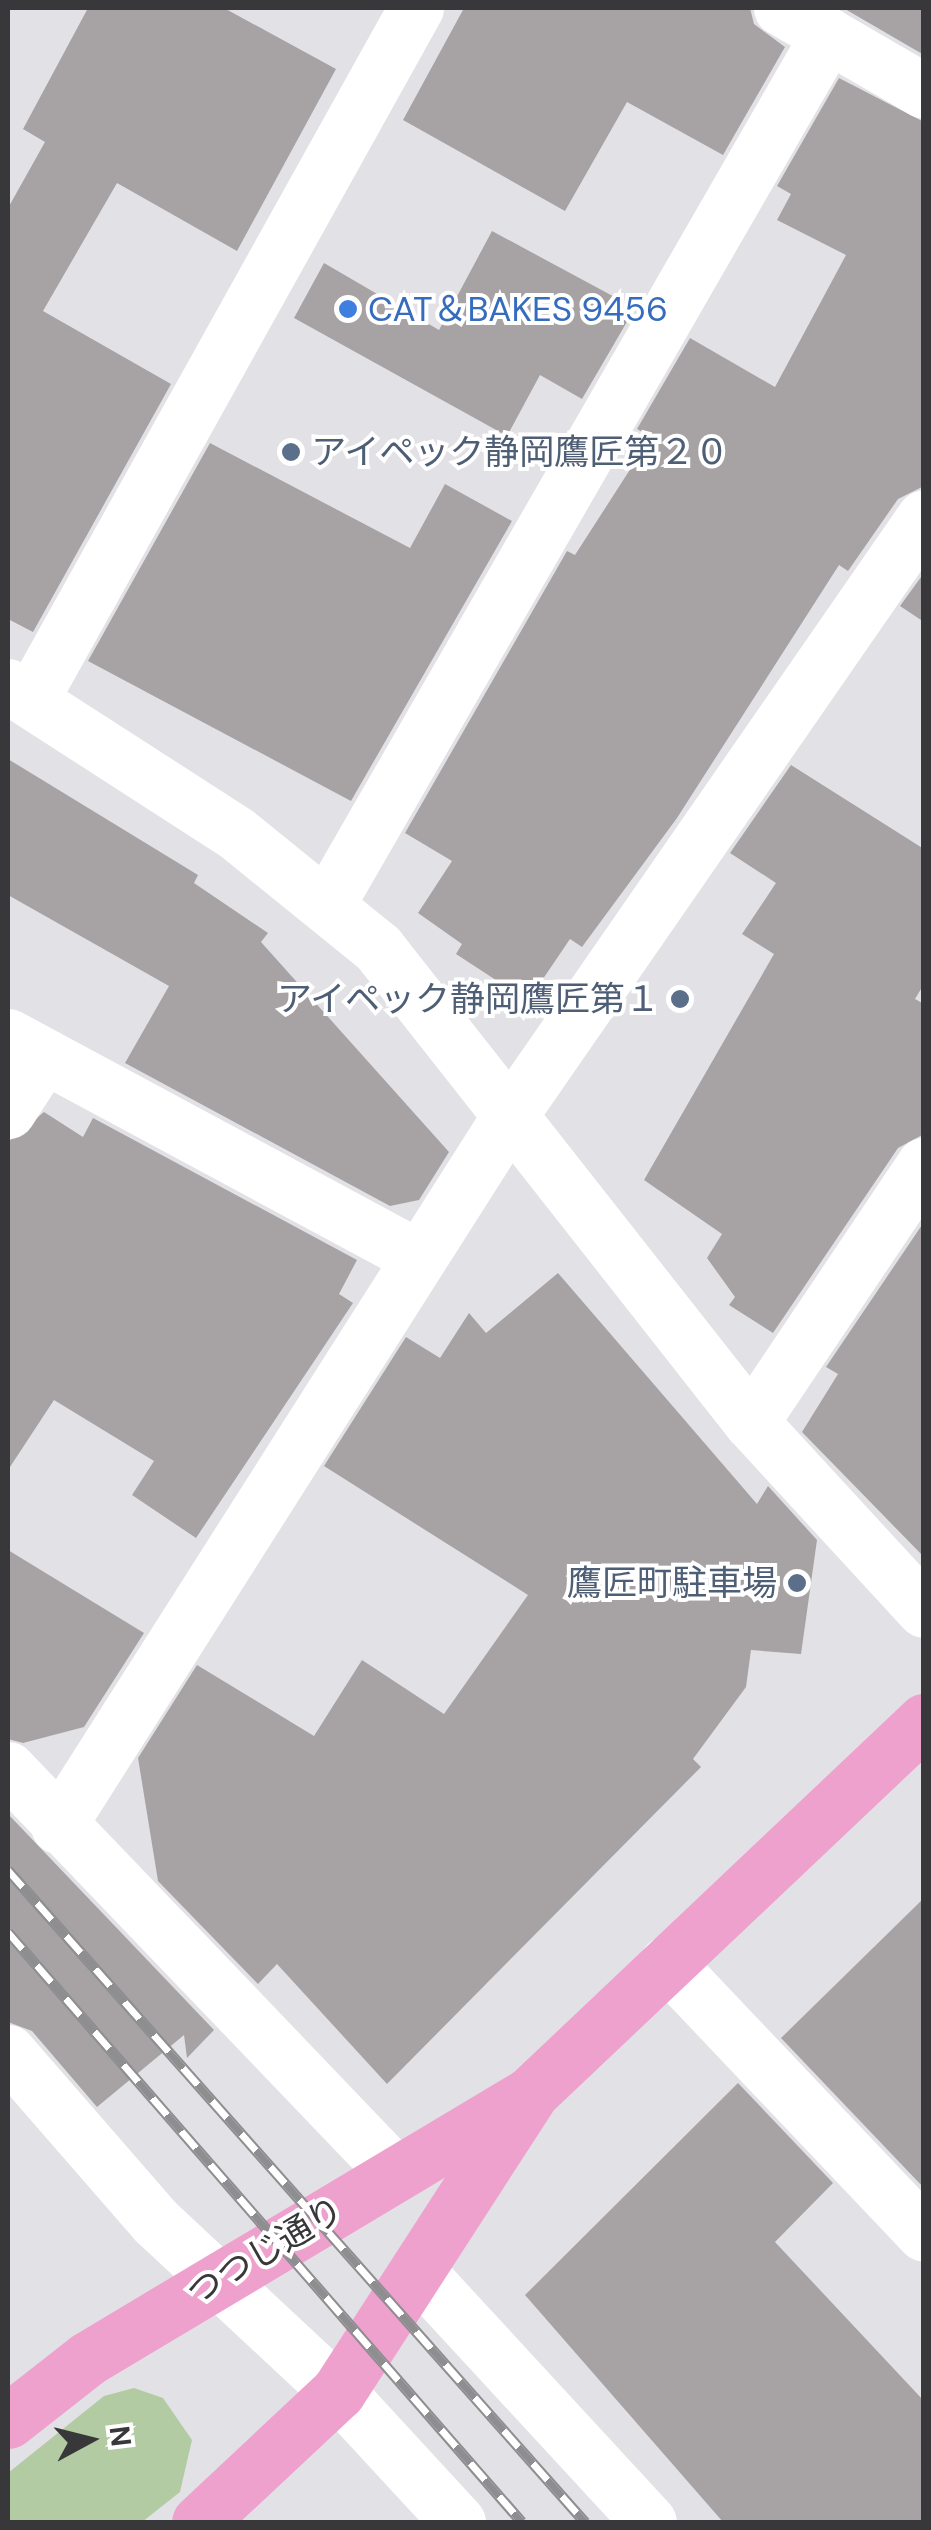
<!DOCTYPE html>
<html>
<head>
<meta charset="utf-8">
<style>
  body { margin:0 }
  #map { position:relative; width:931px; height:2530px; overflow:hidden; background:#e2e2e6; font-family:"DM Sans","Noto Sans JP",sans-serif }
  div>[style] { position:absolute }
  .green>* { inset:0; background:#b3cba2 }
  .building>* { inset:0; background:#a7a3a5 }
  .minor>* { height:55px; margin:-27.5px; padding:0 27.5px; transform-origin:27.5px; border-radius:27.5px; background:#fff }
  .major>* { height:55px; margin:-27.5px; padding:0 27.5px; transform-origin:27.5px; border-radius:27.5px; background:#efa1ce }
  .rail>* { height:11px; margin-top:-5.5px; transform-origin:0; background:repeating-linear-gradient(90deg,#fff 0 22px,#8e8e91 0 44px); box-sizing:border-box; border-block:2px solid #8e8e91 }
  .dots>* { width:28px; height:28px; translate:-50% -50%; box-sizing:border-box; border:5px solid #fff; border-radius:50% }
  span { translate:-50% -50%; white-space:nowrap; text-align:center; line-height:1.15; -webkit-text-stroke:8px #fff; paint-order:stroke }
  .shop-label { font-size:35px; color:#366cbe }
  .left { translate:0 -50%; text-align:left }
  .service-label { font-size:35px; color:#4e5e75 }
  .right { translate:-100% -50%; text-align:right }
  .street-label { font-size:35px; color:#38383a }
  .frame { position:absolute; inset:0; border:10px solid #38383a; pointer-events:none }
  .north { position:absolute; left:40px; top:2390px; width:100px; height:100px; -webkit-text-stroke:8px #fff; paint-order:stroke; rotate:83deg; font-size:28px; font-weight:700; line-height:40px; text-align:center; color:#38383a }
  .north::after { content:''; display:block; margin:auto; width:35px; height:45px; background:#38383a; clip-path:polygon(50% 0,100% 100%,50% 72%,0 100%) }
</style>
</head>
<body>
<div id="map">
  <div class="green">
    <i style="clip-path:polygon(134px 2388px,163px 2398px,192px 2440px,180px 2492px,142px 2522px,8px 2522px,8px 2473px,104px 2396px)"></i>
  </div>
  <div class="building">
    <i style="clip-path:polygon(88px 8px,224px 8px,336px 69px,237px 251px,117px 183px,43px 311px,171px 384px,33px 632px,8px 619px,8px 208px,45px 142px,23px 129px)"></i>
    <i style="clip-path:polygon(464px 8px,750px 8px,754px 24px,785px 47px,723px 155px,627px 102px,565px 211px,403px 120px)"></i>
    <i style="clip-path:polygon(843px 8px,924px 8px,924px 55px,845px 9px)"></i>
    <i style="clip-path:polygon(839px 78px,924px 122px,924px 486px,898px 499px,848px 571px,839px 565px,677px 818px,582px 947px,570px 939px,528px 1001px,456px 954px,462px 944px,418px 913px,452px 861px,405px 833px,567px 551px,575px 555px,651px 437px,637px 429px,690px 338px,775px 387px,846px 255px,777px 220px,791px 194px,777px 186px)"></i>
    <i style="clip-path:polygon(492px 231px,635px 308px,582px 399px,540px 375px,507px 436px,294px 318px,324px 263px,439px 330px)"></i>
    <i style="clip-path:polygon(210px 443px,410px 548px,445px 484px,512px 521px,351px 801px,88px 661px)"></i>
    <i style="clip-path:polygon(924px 573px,924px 622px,900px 606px)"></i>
    <i style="clip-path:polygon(8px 759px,198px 875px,194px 883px,268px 933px,261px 942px,449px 1152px,419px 1200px,390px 1206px,125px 1063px,169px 986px,8px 895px)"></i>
    <i style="clip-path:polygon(791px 765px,924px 849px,924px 984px,915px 999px,924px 1004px,924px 1134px,898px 1148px,773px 1333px,729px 1305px,735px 1297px,707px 1258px,722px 1234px,644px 1180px,774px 954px,742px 934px,776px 883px,730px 853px)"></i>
    <i style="clip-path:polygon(44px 1112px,83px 1137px,93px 1118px,357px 1260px,339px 1294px,353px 1303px,196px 1538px,132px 1495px,154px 1461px,54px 1400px,8px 1470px,8px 1142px)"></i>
    <i style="clip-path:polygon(924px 1222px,924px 1557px,802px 1432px,838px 1374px,826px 1367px)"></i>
    <i style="clip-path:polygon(558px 1273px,757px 1504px,768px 1486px,817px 1540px,801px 1654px,751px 1650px,746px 1687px,693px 1759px,701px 1767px,387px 2084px,277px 1964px,258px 1984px,158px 1881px,138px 1758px,197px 1665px,314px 1736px,362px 1660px,444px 1714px,528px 1595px,324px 1466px,406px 1337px,440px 1358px,469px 1313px,486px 1333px)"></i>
    <i style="clip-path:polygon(8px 1550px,144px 1633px,84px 1727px,23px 1743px,8px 1739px)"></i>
    <i style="clip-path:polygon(8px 1814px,214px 2030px,187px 2058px,184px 2035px,97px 2107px,32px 2031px,8px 2022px)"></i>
    <i style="clip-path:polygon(924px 1898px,924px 2188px,781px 2038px)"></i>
    <i style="clip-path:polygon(738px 2083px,833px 2183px,775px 2242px,924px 2401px,924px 2522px,723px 2522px,525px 2295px)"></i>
  </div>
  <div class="minor">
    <i style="left:781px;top:8px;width:165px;rotate:30.1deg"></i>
    <i style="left:8px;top:686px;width:271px;rotate:32.8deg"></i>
    <i style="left:236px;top:833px;width:183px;rotate:39deg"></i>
    <i style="left:378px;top:948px;width:603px;rotate:51.8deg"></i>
    <i style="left:751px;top:1422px;width:255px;rotate:47.4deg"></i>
    <i style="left:31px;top:699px;width:791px;rotate:-60.88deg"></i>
    <i style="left:328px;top:903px;width:1002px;rotate:-60.06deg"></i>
    <i style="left:8px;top:1036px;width:466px;rotate:28.3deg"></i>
    <i style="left:8px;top:1111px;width:64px;rotate:-57.1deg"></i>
    <i style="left:751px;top:1422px;width:310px;rotate:-56.1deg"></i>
    <i style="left:8px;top:1769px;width:559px;rotate:46.23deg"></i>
    <i style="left:58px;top:1826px;width:843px;rotate:-57.55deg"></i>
    <i style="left:510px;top:1115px;width:727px;rotate:-55.3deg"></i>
    <i style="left:667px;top:1963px;width:373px;rotate:46.5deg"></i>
    <i style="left:8px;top:2052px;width:225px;rotate:49deg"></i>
    <i style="left:156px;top:2222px;width:249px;rotate:43deg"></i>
    <i style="left:338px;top:2392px;width:177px;rotate:47.3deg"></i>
    <i style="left:421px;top:2275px;width:336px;rotate:47.3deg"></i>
  </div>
  <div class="major">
    <i style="left:8px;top:2421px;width:100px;rotate:-38.1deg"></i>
    <i style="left:87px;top:2359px;width:516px;rotate:-30.89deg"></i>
    <i style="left:530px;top:2094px;width:543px;rotate:-43.43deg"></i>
    <i style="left:199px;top:2522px;width:190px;rotate:-43.1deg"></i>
    <i style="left:338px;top:2392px;width:351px;rotate:-57.1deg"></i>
  </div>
  <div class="rail">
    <i style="left:8px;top:1870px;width:871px;rotate:48.49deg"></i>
    <i style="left:8px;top:1932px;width:782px;rotate:48.94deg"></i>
  </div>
  <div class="dots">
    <i style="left:348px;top:309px;background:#3f7fe0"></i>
    <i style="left:291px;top:452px;background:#5c6f8a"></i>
    <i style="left:680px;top:999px;background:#5c6f8a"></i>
    <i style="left:797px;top:1583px;background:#5c6f8a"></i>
  </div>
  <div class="shop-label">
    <span class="left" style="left:368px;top:309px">CAT＆BAKES 9456</span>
  </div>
  <div class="service-label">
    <span class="left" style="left:311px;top:452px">アイペック静岡鷹匠第２０</span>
    <span class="right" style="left:660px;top:999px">アイペック静岡鷹匠第１</span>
    <span class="right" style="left:777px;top:1583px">鷹匠町駐車場</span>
  </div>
  <div class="street-label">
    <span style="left:265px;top:2251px;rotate:-31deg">つつじ通り</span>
  </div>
  <div class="frame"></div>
  <div class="north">N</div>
</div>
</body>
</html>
